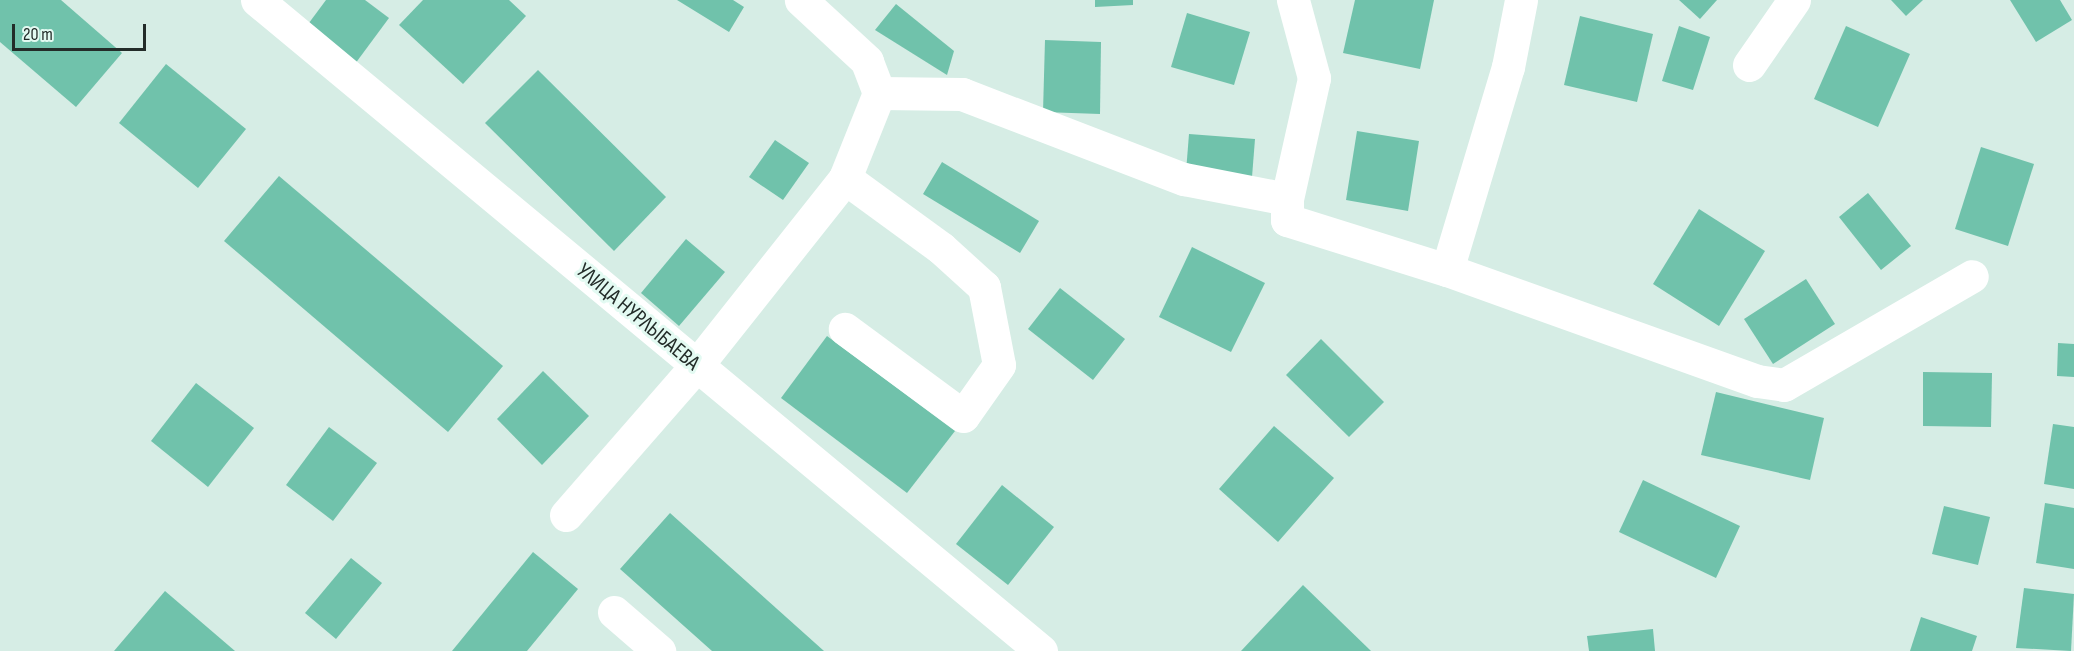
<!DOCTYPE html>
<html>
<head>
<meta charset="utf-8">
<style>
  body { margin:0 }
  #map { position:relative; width:2074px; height:651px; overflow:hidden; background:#d6ede5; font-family:"Sofia Sans Condensed",sans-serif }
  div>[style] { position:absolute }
  .building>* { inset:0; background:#70c2ab }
  .minor>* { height:33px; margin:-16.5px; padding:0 16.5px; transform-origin:16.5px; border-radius:16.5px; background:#fff }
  span { translate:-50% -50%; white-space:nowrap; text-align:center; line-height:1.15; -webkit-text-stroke:6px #e3faf2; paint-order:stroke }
  .street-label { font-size:22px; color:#232c29 }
  .scale { position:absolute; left:12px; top:24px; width:134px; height:27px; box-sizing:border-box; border:3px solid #232c29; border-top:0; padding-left:8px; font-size:18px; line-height:21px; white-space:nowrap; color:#232c29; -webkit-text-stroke:4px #e3faf2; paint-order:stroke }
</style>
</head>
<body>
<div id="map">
  <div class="building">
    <i style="clip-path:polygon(0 0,61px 0,122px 53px,76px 107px,0 42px)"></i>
    <i style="clip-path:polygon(326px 0,365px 0,389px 18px,352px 68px,303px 31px)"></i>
    <i style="clip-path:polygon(423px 0,509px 0,526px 16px,463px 84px,399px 25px)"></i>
    <i style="clip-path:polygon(677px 0,733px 0,744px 7px,729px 32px)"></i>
    <i style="clip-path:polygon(1095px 0,1133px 0,1133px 5px,1095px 7px)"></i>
    <i style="clip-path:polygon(1355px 0,1434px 0,1420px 69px,1343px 53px)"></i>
    <i style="clip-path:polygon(1679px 0,1717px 0,1700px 19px)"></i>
    <i style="clip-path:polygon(1891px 0,1923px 0,1906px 16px)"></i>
    <i style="clip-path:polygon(2010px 0,2060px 0,2072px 20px,2036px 42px)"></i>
    <i style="clip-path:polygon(896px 4px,954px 51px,947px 75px,875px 30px)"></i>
    <i style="clip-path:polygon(1187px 13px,1250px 32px,1234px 85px,1171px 67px)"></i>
    <i style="clip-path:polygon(1580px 16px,1653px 34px,1637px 102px,1564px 85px)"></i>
    <i style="clip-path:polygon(1679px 26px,1710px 37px,1693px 90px,1662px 81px)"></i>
    <i style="clip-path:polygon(1846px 26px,1910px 54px,1878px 127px,1814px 99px)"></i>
    <i style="clip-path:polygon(1045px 40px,1101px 42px,1100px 114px,1043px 112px)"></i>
    <i style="clip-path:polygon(166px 64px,246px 129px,198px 188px,119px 123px)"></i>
    <i style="clip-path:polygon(538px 70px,666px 197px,614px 251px,485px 123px)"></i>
    <i style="clip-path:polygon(1357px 131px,1419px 141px,1408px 211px,1346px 200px)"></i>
    <i style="clip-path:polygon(1189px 134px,1255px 139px,1252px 177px,1186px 172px)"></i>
    <i style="clip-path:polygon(775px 140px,809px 163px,783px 200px,749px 177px)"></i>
    <i style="clip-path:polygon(1981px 147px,2034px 164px,2008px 246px,1955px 229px)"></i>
    <i style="clip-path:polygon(942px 162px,1039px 221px,1020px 253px,923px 194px)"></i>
    <i style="clip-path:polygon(279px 176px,503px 366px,448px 432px,224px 241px)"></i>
    <i style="clip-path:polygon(1868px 193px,1911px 246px,1881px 270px,1839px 217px)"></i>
    <i style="clip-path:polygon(1699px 209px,1765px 251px,1719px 326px,1653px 284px)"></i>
    <i style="clip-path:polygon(686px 239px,725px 272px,679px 326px,641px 293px)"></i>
    <i style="clip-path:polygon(1192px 247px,1265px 283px,1231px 352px,1159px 317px)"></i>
    <i style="clip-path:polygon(1806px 279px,1835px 324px,1773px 364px,1744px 319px)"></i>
    <i style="clip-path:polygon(1060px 288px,1125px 339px,1093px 380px,1028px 329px)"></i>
    <i style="clip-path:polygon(827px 336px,955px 431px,907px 493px,781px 398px)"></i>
    <i style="clip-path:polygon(1321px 339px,1384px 402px,1349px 437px,1286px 375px)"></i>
    <i style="clip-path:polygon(2058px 343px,2074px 344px,2074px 377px,2057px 376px)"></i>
    <i style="clip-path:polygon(543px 371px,589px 416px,542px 465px,497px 419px)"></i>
    <i style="clip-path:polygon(1923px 372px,1992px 373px,1991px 427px,1923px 426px)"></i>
    <i style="clip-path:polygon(196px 383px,254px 428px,208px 487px,151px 441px)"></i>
    <i style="clip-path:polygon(1716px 392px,1824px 418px,1810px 480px,1701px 455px)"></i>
    <i style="clip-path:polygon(2053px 424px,2074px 427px,2074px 489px,2044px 484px)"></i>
    <i style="clip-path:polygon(1274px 426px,1334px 478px,1278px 542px,1219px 489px)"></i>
    <i style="clip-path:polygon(329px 427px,377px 463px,333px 521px,286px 485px)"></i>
    <i style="clip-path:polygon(1643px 480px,1740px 526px,1716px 578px,1619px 532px)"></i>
    <i style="clip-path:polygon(1002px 485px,1054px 527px,1008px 585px,956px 544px)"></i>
    <i style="clip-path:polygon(2045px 503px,2074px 508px,2074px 569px,2036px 563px)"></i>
    <i style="clip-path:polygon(1944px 506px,1990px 517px,1978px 565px,1932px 554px)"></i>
    <i style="clip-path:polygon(670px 513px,824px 651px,712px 651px,620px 569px)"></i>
    <i style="clip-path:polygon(533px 552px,578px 589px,527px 651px,452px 651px)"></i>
    <i style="clip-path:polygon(351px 558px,382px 583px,336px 639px,305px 613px)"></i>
    <i style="clip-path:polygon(1303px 585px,1371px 651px,1241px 651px)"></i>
    <i style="clip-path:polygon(2024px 588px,2074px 594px,2071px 651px,2016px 648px)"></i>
    <i style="clip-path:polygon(165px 591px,235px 651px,114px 651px)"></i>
    <i style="clip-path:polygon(1921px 617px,1977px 636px,1972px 651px,1910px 651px)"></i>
    <i style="clip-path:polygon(1653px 629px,1655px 651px,1589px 651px,1587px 636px)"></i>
  </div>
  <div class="minor">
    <i style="left:257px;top:0;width:1019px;rotate:39.7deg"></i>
    <i style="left:1749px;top:65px;width:79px;rotate:-55.3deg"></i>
    <i style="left:879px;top:93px;width:83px;rotate:0.7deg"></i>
    <i style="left:962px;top:94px;width:238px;rotate:21deg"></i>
    <i style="left:1184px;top:179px;width:105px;rotate:11deg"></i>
    <i style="left:1287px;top:199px;width:124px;rotate:-77.4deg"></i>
    <i style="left:1314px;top:78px;width:81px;rotate:-105.1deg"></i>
    <i style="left:845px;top:178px;width:119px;rotate:36.1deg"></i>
    <i style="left:941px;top:248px;width:58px;rotate:42.2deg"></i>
    <i style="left:984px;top:287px;width:79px;rotate:79.1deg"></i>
    <i style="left:999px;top:365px;width:62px;rotate:125.2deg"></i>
    <i style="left:963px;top:416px;width:147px;rotate:-143.6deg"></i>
    <i style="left:1287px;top:199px;width:21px;rotate:90deg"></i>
    <i style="left:1287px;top:220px;width:168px;rotate:17.4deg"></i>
    <i style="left:1447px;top:270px;width:212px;rotate:-73.3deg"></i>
    <i style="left:1508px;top:67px;width:68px;rotate:-79deg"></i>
    <i style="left:1447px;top:270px;width:329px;rotate:19.7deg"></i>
    <i style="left:1757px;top:381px;width:27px;rotate:8deg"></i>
    <i style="left:1784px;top:385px;width:217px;rotate:-30.1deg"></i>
    <i style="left:566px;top:515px;width:199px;rotate:-48.9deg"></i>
    <i style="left:697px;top:365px;width:238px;rotate:-51.6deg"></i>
    <i style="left:845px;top:178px;width:92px;rotate:-68.2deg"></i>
    <i style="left:879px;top:93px;width:34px;rotate:-111deg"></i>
    <i style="left:867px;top:61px;width:90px;rotate:-137.3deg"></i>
    <i style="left:614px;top:612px;width:60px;rotate:40.9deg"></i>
  </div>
  <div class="street-label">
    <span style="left:638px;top:317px;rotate:40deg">УЛИЦА НУРЛЫБАЕВА</span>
  </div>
  <div class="scale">20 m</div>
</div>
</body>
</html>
